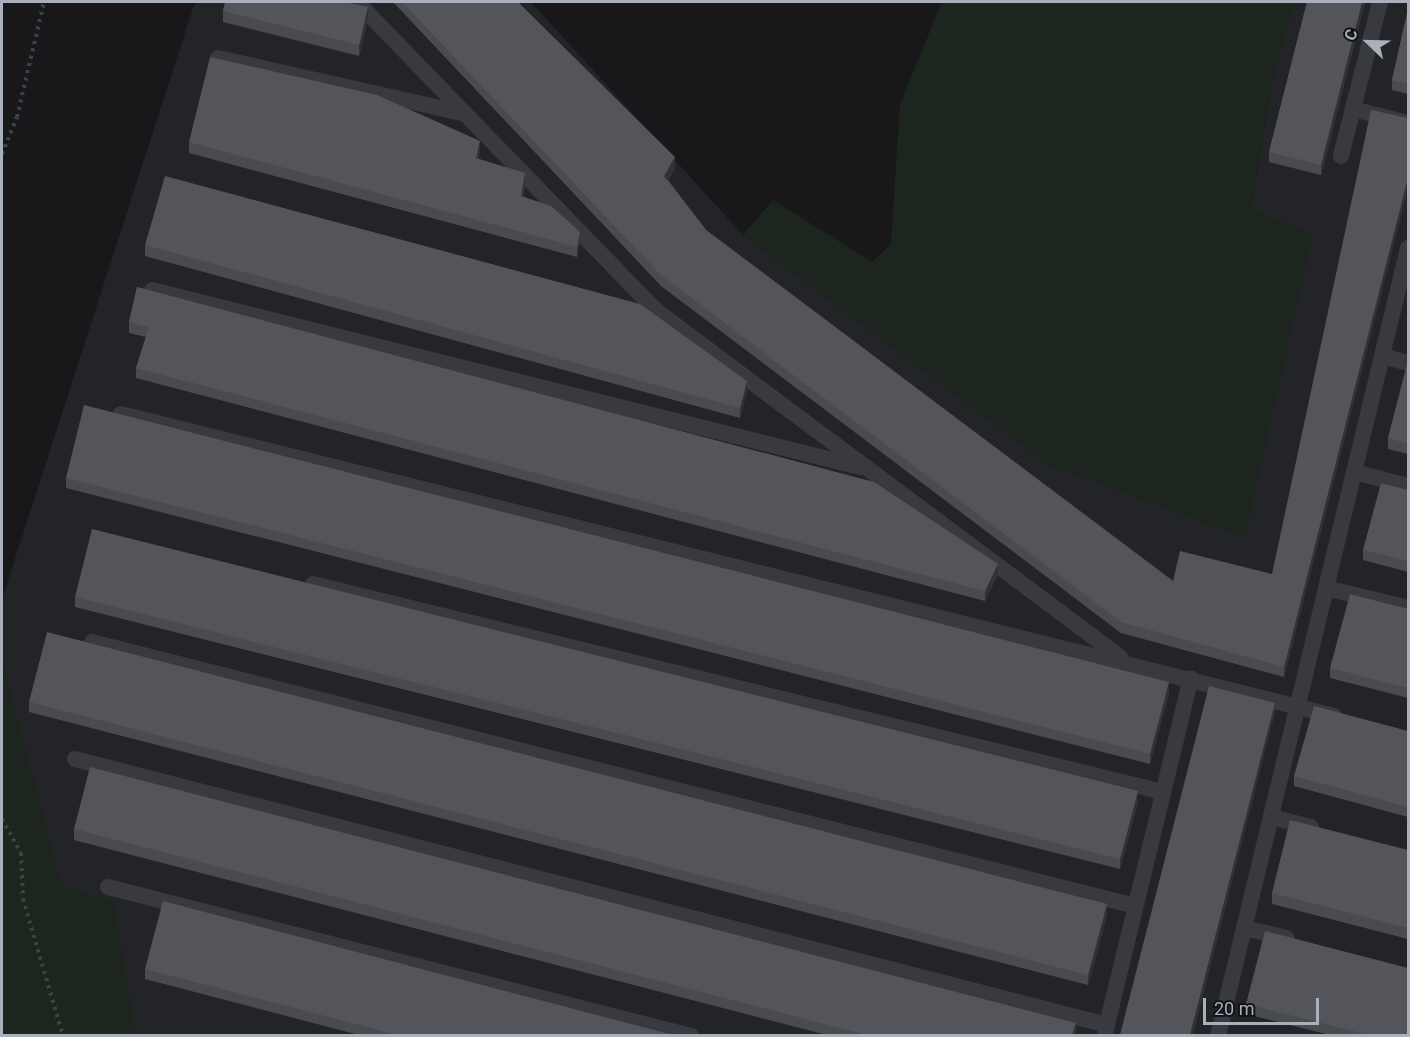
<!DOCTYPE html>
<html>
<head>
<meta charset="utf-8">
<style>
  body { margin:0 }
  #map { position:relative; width:1410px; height:1037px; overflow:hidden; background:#18181a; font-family:Roboto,sans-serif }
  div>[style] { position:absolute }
  .built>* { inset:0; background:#232427 }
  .green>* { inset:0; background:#1d261e }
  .path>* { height:4px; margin-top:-2px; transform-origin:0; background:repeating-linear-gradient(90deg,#3e4147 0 3px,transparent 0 7.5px) }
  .service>* { height:16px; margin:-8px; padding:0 8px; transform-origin:8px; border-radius:8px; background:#383a40 }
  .wall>* { inset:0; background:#494b4f }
  .shaded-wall>* { inset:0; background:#313235 }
  .building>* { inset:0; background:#54555b }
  span { translate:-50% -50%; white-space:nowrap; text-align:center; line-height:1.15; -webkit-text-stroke:4.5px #131315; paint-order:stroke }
  .frame { position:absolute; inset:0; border:3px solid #a9afbb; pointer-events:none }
  .north { position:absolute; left:1338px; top:12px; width:60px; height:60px; -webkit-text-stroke:4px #131315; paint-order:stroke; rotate:293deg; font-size:16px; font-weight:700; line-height:24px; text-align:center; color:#a9afbb }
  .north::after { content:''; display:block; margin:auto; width:21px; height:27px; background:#a9afbb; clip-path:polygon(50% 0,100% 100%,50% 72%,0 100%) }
  .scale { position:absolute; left:1203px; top:998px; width:116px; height:27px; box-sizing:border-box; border:3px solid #a9afbb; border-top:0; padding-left:8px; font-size:18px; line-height:21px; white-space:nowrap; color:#a9afbb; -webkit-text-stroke:4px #131315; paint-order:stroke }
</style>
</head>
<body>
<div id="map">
  <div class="built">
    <i style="clip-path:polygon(195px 2px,531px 2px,743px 235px,1048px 464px,1244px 537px,1312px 235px,1251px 209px,1271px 89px,1293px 2px,1408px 2px,1408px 1035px,135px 1035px,113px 902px,60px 886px,2px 660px,2px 599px)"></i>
  </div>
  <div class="green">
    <i style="clip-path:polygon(942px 2px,1293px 2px,1271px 89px,1251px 209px,1312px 235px,1244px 538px,1048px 464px,743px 235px,773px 200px,872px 262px,891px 244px,900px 104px)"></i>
    <i style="clip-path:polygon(2px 660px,60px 885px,113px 901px,135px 1035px,2px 1035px)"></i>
  </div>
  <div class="path">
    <i style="left:2px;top:154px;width:40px;rotate:-68deg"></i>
    <i style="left:17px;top:117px;width:118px;rotate:-76.8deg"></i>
    <i style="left:2px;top:819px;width:39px;rotate:61deg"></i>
    <i style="left:21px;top:853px;width:46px;rotate:87.5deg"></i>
    <i style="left:23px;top:899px;width:143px;rotate:73.7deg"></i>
  </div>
  <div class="service">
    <i style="left:357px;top:2px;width:427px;rotate:45.9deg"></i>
    <i style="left:654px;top:309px;width:582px;rotate:36.75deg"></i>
    <i style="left:218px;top:58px;width:254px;rotate:12.7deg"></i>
    <i style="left:1353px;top:109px;width:57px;rotate:14.3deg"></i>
    <i style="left:1341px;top:156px;width:159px;rotate:-75.8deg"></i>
    <i style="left:152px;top:290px;width:730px;rotate:14.04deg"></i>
    <i style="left:1383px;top:356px;width:26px;rotate:16deg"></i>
    <i style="left:121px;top:414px;width:1250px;rotate:13.98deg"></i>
    <i style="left:1354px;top:472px;width:56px;rotate:14.5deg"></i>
    <i style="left:313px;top:584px;width:875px;rotate:13.75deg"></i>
    <i style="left:1326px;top:588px;width:84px;rotate:13.7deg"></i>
    <i style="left:92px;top:642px;width:1076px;rotate:14.2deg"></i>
    <i style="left:75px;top:759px;width:1066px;rotate:14.45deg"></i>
    <i style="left:1271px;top:817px;width:41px;rotate:14deg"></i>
    <i style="left:108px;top:887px;width:602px;rotate:14.34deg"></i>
    <i style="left:1244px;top:928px;width:44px;rotate:13.1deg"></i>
    <i style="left:1105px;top:1033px;width:365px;rotate:-76.4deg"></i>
    <i style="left:1218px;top:1036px;width:811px;rotate:-76.44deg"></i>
  </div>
  <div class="wall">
    <i style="clip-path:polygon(393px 2px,518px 2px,675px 168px,668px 180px,706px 230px,1173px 581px,1272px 574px,1408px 118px,1408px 187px,1284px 677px,1121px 633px,661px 286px)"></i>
    <i style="clip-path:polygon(1307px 2px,1365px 2px,1321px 175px,1269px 162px,1269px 152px)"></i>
    <i style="clip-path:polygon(1408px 9px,1408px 94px,1392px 90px,1392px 80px)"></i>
    <i style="clip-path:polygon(223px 11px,368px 18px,359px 56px,223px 22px)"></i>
    <i style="clip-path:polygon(189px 142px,480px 151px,478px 159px,525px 184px,523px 197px,580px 242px,577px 257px,189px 153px)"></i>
    <i style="clip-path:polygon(145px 245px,747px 391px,740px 418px,145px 256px)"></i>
    <i style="clip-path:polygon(137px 287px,998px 574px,985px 601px,136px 378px,136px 368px,146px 337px,129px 333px,129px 322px)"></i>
    <i style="clip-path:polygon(1408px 364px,1408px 454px,1388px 449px,1388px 438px)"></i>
    <i style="clip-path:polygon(66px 478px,1169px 692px,1150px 764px,66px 488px)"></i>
    <i style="clip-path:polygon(1408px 490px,1408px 572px,1363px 560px,1363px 550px)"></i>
    <i style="clip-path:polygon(75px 597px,1138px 802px,1120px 869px,75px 607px)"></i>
    <i style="clip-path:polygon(1408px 609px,1408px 698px,1330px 678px,1330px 668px)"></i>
    <i style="clip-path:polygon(29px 702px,1107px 915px,1088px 985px,29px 712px)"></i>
    <i style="clip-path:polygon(1408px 731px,1408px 817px,1294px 786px,1294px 776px)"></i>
    <i style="clip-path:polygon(74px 829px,1076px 1034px,1075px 1035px,827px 1035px,74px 840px)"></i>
    <i style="clip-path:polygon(1408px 850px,1408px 939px,1272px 904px,1272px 893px)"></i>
    <i style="clip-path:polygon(145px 969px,673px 1035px,359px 1035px,145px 979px)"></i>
    <i style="clip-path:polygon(1246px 1004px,1408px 1035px,1330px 1035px,1246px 1014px)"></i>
  </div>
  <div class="shaded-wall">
    <i style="clip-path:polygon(1362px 2px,1365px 2px,1321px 175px,1321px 165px)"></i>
    <i style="clip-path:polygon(368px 7px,368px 18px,359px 56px,359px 45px)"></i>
    <i style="clip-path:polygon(480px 141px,480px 151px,476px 169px,476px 158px)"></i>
    <i style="clip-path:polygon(675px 157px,675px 168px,664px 186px,664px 176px)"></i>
    <i style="clip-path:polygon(525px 173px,525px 184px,521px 206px,521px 196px)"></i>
    <i style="clip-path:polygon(1408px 177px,1408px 187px,1284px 677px,1284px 667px)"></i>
    <i style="clip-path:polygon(580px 232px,580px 242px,577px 257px,577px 247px)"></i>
    <i style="clip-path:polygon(747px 381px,747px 391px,740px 418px,740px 408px)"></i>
    <i style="clip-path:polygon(998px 564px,998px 574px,985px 601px,985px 591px)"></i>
    <i style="clip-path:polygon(1169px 682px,1169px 692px,1150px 764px,1150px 754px)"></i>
    <i style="clip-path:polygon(1275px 703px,1275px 713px,1193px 1035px,1190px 1035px)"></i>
    <i style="clip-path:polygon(1138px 791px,1138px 802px,1120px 869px,1120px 859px)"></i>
    <i style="clip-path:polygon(1107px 904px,1107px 915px,1088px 985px,1088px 975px)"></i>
    <i style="clip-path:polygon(1076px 1023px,1076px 1034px,1075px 1035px,1072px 1035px)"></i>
  </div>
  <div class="building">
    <i style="clip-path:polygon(225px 2px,344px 2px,368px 7px,359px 45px,223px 11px)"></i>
    <i style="clip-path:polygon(402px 2px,518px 2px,675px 157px,664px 176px,706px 230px,1173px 581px,1180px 551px,1272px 574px,1371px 110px,1408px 118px,1408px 177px,1284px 667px,1121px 622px,661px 275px)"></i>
    <i style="clip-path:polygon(1307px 2px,1362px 2px,1321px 165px,1269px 152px)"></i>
    <i style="clip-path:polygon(1408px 9px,1408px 84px,1392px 80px)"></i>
    <i style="clip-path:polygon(210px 57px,377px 95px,480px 141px,476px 158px,525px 173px,521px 196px,551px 206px,580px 232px,577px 247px,189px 142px)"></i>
    <i style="clip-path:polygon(165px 176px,640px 304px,747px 381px,740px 408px,145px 245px)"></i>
    <i style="clip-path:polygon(137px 287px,874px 482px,998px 564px,985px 591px,136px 368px,149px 327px,129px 322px)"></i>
    <i style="clip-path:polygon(1407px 364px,1408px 364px,1408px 444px,1388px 438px)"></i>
    <i style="clip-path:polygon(84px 405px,1169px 682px,1150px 754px,66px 478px)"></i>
    <i style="clip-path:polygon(1381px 483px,1408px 490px,1408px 561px,1363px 550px)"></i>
    <i style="clip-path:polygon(92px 529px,1138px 791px,1120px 859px,75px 597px)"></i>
    <i style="clip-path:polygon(1350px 594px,1408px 609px,1408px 688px,1330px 668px)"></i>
    <i style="clip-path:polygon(47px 632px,1107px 904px,1088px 975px,29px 702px)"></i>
    <i style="clip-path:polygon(1209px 686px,1275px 703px,1190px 1035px,1120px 1035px)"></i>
    <i style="clip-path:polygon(1314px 706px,1408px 731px,1408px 807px,1294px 776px)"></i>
    <i style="clip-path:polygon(90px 767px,1076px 1023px,1072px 1035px,867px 1035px,74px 829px)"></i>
    <i style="clip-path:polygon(1290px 820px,1408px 850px,1408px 928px,1272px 893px)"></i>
    <i style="clip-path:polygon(163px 901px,673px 1035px,398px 1035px,145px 969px)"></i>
    <i style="clip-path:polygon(1265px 931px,1408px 968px,1408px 1035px,1369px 1035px,1246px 1004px)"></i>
  </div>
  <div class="frame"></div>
  <div class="north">С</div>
  <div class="scale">20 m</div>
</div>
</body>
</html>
